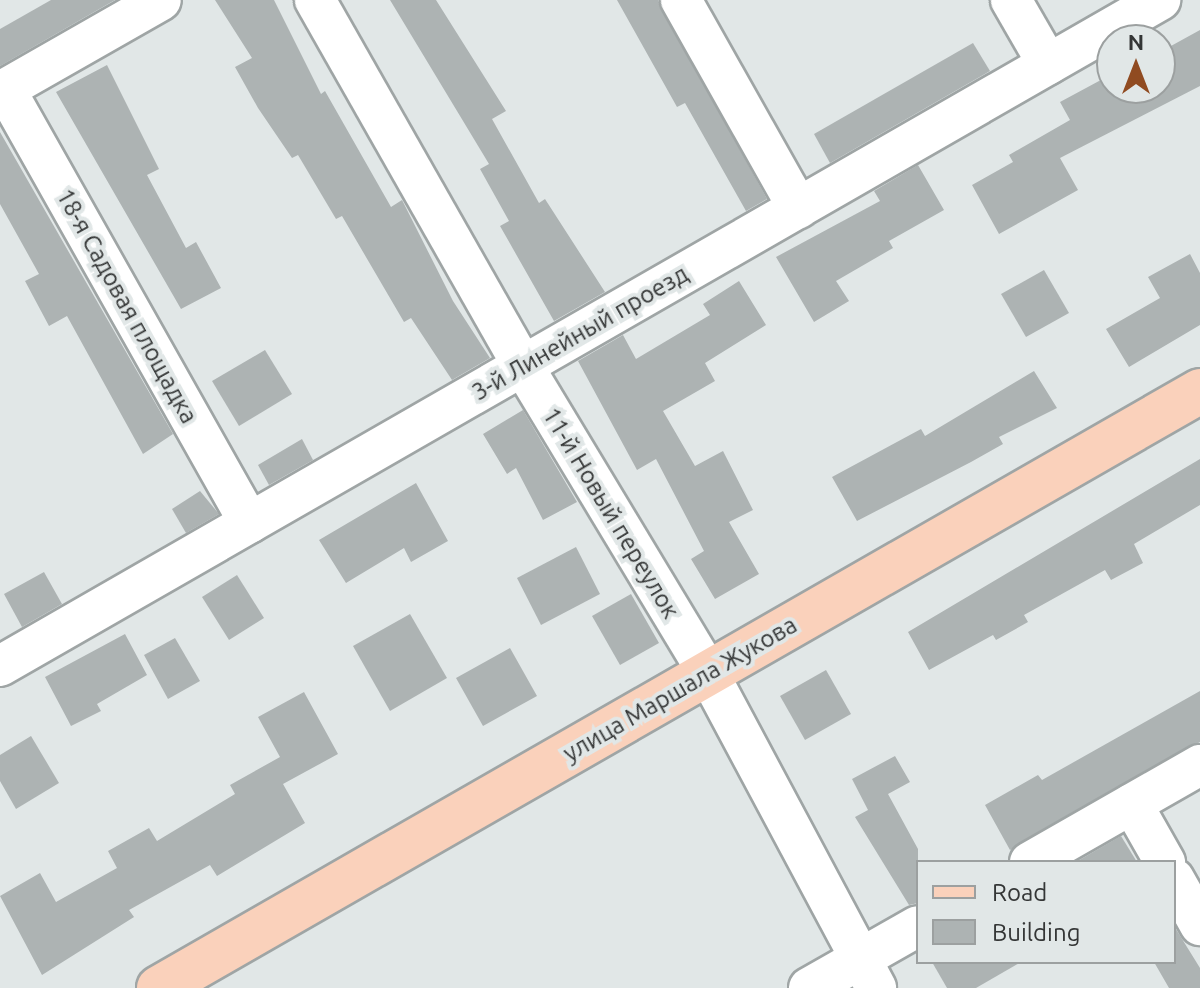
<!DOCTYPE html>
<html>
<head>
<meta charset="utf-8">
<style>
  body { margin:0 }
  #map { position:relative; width:1200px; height:988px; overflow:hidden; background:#e1e7e7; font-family:Ubuntu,sans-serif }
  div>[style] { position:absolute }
  .building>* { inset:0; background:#adb3b3 }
  .roads { filter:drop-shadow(2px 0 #9fa5a5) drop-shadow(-2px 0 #9fa5a5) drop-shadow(0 2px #9fa5a5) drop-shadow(0 -2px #9fa5a5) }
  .minor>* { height:40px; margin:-20px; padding:0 20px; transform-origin:20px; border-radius:20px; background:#fff }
  .major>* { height:44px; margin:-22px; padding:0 22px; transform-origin:22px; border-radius:22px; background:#fad1bb }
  span { translate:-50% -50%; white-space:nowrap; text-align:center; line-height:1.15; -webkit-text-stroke:8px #e1e7e7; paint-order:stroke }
  .street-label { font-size:24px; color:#343636 }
  .legend { position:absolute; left:916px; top:860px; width:260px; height:104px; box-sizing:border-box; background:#e1e7e7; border:2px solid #9ca0a0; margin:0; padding:10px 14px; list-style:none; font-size:24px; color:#343636 }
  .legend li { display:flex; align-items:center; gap:16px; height:40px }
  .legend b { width:40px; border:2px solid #9ca0a0 }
  .north { position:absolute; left:1096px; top:24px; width:80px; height:80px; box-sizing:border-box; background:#e1e7e7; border:2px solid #9ca0a0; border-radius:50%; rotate:0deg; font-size:22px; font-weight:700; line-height:32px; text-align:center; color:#343636 }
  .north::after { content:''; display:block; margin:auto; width:28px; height:36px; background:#904b21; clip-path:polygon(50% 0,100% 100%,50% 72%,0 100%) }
</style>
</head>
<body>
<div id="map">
  <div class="building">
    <i style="clip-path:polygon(51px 0,115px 0,0 66px,0 29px)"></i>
    <i style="clip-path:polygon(215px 0,274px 0,321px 94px,325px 91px,391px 207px,402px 200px,453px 301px,490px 358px,452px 380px,411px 318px,404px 322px,342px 216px,336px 219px,298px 155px,292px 158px,258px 108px,235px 67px,252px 58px)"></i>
    <i style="clip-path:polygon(390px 0,436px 0,506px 111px,492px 119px,539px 203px,545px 199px,605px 292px,554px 321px,500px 226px,509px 221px,480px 169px,489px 164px)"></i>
    <i style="clip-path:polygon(617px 0,658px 0,767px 199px,746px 211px,685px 103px,677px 107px)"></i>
    <i style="clip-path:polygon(1200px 30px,1200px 86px,1060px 158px,1078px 190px,999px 234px,972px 185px,1013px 162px,1009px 155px,1070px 120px,1060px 102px,1112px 74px,1112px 88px,1160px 88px,1160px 52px)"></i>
    <i style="clip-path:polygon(973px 43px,990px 71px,830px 163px,814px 134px)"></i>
    <i style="clip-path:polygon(107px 65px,159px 169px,147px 175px,186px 248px,196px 242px,221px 288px,181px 309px,56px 92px)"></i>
    <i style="clip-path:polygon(0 132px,173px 434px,143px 454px,67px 316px,49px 326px,25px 281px,39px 274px,0 204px)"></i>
    <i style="clip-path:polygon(918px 165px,944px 210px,889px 241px,893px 248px,836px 281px,849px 301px,814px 322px,776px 257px,880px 201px,874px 191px)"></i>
    <i style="clip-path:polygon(1190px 254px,1200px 273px,1200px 325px,1129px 367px,1106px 329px,1160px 298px,1148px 277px)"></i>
    <i style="clip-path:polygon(1044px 270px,1069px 313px,1026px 337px,1001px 294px)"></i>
    <i style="clip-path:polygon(739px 281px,766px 325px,705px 363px,715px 381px,663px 411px,695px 466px,723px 451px,753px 510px,729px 522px,759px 574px,715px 599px,691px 559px,704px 551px,656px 459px,637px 470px,578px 361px,623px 335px,636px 359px,710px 315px,703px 304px)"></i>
    <i style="clip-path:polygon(265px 350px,292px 394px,239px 426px,212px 381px)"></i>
    <i style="clip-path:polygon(1034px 371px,1057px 408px,999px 437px,1003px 444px,971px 462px,857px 521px,832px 477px,921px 429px,925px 436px)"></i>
    <i style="clip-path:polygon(523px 410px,577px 502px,543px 520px,516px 468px,507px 474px,483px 434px)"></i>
    <i style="clip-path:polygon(302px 439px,313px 460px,269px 485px,258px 465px)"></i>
    <i style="clip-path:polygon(1200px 459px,1200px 505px,1134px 544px,1143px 563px,1111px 580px,1105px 570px,1024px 615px,1028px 622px,996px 640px,993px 635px,929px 670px,908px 632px)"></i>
    <i style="clip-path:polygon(416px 483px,448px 541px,411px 562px,404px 548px,346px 583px,319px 540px)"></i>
    <i style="clip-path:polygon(200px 491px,219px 514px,186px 533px,172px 509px)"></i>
    <i style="clip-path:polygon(576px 547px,600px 594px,541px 625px,517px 578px)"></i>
    <i style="clip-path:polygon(44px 572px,62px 604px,22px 627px,4px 594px)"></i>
    <i style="clip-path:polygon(237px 575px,264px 618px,229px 640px,202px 597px)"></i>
    <i style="clip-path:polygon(631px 594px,659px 643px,620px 665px,592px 616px)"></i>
    <i style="clip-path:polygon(410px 614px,447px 678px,390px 711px,353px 646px)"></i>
    <i style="clip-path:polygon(125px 634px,147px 675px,97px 704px,101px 711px,71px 726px,45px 677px)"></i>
    <i style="clip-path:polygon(175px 638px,200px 681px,168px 699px,144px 655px)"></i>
    <i style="clip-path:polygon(510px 648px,537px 696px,483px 726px,456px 678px)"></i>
    <i style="clip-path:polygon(826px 670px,851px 714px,805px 740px,780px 696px)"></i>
    <i style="clip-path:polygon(1200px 691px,1200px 742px,1010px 850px,985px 805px,1038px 775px,1042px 780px)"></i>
    <i style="clip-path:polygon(304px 692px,338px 754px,283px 784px,305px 823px,217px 876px,210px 865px,129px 910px,134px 917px,42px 975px,0 896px,40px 873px,56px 902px,117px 868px,108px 851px,149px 828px,157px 841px,235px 794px,230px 785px,280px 757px,258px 717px)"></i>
    <i style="clip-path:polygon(31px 736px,59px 783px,16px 809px,0 781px,0 755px)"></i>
    <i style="clip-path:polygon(895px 756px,910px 782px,888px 794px,918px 849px,918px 903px,909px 905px,855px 817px,868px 810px,852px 779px)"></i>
    <i style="clip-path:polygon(1121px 836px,1137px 862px,1076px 862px)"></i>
    <i style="clip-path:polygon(1174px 926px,1200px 968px,1200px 988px,1169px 988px,1154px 962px,1174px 962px)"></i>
    <i style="clip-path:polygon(932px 962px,1021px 962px,976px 988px,947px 988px)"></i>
  </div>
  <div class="roads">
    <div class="minor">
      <i style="left:315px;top:0;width:421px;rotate:60.4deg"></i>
      <i style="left:523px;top:366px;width:358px;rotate:58.9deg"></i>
      <i style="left:708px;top:673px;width:357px;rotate:61.9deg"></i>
      <i style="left:681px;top:0;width:239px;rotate:60.6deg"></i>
      <i style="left:1011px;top:0;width:74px;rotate:60deg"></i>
      <i style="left:5px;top:89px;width:498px;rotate:60.6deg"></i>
      <i style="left:0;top:92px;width:185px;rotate:-29.7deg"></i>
      <i style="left:0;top:666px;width:1338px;rotate:-29.86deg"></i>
      <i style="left:1132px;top:804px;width:67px;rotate:60.4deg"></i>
      <i style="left:1030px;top:862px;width:196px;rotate:-29.7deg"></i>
      <i style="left:1174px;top:879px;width:53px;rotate:60.5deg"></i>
      <i style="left:809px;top:988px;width:125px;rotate:-29.6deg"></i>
    </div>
    <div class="major">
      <i style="left:159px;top:988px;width:1200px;rotate:-29.83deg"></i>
    </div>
  </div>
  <div class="street-label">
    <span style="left:127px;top:306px;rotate:61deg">18-я Садовая площадка</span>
    <span style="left:580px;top:333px;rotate:-30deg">3-й Линейный проезд</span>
    <span style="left:611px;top:513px;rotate:59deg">11-й Новый переулок</span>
    <span style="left:680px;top:689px;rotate:-30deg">улица Маршала Жукова</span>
  </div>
  <ul class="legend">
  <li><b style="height:10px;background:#fad1bb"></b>Road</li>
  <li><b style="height:22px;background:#adb3b3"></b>Building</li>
  </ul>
  <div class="north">N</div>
</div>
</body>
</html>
